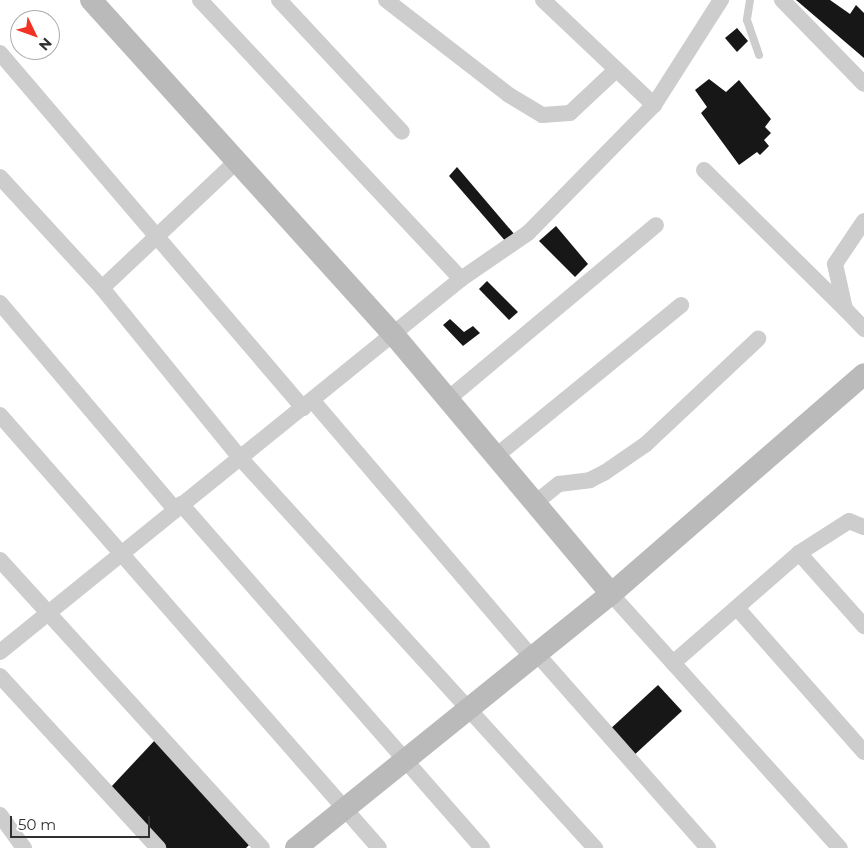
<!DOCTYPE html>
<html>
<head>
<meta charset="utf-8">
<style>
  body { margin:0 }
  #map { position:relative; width:864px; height:848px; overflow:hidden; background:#fff; font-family:Montserrat,sans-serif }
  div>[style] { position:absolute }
  .building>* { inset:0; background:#171717 }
  .lane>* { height:8px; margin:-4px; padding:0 4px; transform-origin:4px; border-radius:4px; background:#cdcdcd }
  .street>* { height:16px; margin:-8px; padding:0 8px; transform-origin:8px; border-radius:8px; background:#cdcdcd }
  .secondary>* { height:22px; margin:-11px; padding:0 11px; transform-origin:11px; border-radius:11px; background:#bababa }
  span { translate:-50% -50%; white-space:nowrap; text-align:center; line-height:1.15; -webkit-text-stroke:5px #fff; paint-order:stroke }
  .north { position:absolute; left:10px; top:10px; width:50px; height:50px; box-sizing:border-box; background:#fff; border:1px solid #acacac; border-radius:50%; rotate:132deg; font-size:14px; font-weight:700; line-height:20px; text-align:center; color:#303030 }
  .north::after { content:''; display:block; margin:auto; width:18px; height:22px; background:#f33226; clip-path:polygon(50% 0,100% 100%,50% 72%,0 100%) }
  .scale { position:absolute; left:10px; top:816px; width:140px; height:22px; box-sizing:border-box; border:2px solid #303030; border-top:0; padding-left:6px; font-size:15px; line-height:18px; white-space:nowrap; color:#303030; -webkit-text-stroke:4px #fff; paint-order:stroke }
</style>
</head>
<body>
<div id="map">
  <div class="building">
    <i style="clip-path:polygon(796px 0,830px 0,850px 14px,856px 5px,864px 13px,864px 58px)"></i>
    <i style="clip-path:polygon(737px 28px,748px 41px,737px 52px,725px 38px)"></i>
    <i style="clip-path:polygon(709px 79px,726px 92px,739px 80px,771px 119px,765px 127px,771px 133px,764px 140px,769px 146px,760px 155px,757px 152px,739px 165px,701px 113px,707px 107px,695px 90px)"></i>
    <i style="clip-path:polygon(457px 167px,515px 235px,507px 243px,449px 176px)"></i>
    <i style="clip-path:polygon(556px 226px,588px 264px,575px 277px,539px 241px)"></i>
    <i style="clip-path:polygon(487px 281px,518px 312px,509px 320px,479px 289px)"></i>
    <i style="clip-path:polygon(450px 319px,464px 332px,473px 326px,480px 333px,463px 346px,443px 325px)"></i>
    <i style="clip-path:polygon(658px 685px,682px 711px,632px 757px,608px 731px)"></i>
    <i style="clip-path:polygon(156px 739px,250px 844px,246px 848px,165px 848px,111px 787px)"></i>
  </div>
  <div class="lane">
    <i style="left:750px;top:0;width:20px;rotate:99deg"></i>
    <i style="left:747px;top:20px;width:37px;rotate:71deg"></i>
  </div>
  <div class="street">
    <i style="left:200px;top:0;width:382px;rotate:46.9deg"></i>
    <i style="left:279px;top:0;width:180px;rotate:47deg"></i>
    <i style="left:386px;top:0;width:155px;rotate:37.7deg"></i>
    <i style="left:509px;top:95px;width:39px;rotate:31deg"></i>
    <i style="left:542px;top:115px;width:28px;rotate:-4deg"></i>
    <i style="left:570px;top:113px;width:63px;rotate:-43.1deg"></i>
    <i style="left:543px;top:0;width:153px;rotate:43.4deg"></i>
    <i style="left:782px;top:0;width:117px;rotate:45.7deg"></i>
    <i style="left:0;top:53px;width:467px;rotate:49.5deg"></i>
    <i style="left:704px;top:170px;width:198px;rotate:44.6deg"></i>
    <i style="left:0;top:177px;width:151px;rotate:47.4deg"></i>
    <i style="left:102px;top:288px;width:222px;rotate:50.9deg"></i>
    <i style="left:242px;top:460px;width:525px;rotate:47.7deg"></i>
    <i style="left:864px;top:221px;width:52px;rotate:124deg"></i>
    <i style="left:835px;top:264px;width:46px;rotate:77.5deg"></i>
    <i style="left:845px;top:309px;width:28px;rotate:46deg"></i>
    <i style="left:102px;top:288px;width:185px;rotate:-43.3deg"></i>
    <i style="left:0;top:303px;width:270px;rotate:49.7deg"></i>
    <i style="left:448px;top:399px;width:271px;rotate:-39.9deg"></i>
    <i style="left:312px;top:400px;width:339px;rotate:49.5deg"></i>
    <i style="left:0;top:415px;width:575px;rotate:48.8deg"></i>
    <i style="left:496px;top:456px;width:239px;rotate:-39.2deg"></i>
    <i style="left:181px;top:504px;width:457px;rotate:48.8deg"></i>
    <i style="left:534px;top:504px;width:32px;rotate:-39deg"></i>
    <i style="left:559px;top:484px;width:31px;rotate:-7deg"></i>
    <i style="left:590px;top:480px;width:16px;rotate:-27deg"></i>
    <i style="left:604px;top:473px;width:51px;rotate:-34.6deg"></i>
    <i style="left:646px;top:444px;width:154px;rotate:-43.2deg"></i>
    <i style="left:799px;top:553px;width:98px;rotate:48.3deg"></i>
    <i style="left:0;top:560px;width:389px;rotate:47.7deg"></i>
    <i style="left:611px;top:594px;width:342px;rotate:48deg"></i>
    <i style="left:737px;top:608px;width:192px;rotate:48.6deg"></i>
    <i style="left:0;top:652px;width:593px;rotate:-38.98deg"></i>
    <i style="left:461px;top:279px;width:81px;rotate:-34.5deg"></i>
    <i style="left:528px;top:233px;width:180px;rotate:-45.5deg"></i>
    <i style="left:654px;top:105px;width:125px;rotate:-57.5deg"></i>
    <i style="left:537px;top:654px;width:259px;rotate:48.6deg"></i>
    <i style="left:673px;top:663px;width:167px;rotate:-41.1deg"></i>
    <i style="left:799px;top:553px;width:59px;rotate:-32.6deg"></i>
    <i style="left:849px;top:521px;width:16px;rotate:22deg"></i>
    <i style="left:0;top:676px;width:234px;rotate:47.4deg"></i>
    <i style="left:0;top:815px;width:41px;rotate:54deg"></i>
  </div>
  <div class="secondary">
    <i style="left:91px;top:0;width:452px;rotate:47.9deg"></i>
    <i style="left:394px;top:335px;width:338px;rotate:50deg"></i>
    <i style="left:296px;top:848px;width:405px;rotate:-38.9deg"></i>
    <i style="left:611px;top:594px;width:335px;rotate:-41deg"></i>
  </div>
  <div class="north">N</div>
  <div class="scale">50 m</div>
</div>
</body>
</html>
